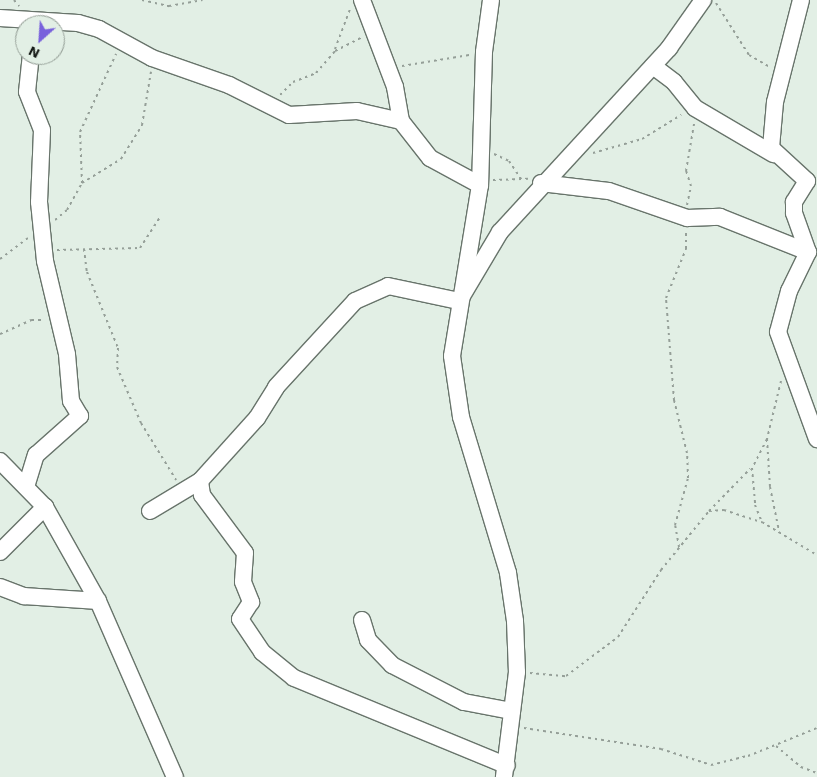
<!DOCTYPE html>
<html>
<head>
<meta charset="utf-8">
<style>
  body { margin:0 }
  #map { position:relative; width:817px; height:777px; overflow:hidden; background:#e2efe5; font-family:"Work Sans",sans-serif }
  div>[style] { position:absolute }
  .path>* { height:2px; margin-top:-1px; transform-origin:0; background:repeating-linear-gradient(90deg,#959f98 0 2.5px,transparent 0 6.5px) }
  .roads { filter:drop-shadow(1px 0 #68746b) drop-shadow(-1px 0 #68746b) drop-shadow(0 1px #68746b) drop-shadow(0 -1px #68746b) }
  .minor>* { height:16px; margin:-8px; padding:0 8px; transform-origin:8px; border-radius:8px; background:#fff }
  span { translate:-50% -50%; white-space:nowrap; text-align:center; line-height:1.15; -webkit-text-stroke:4px #e2efe5; paint-order:stroke }
  .north { position:absolute; left:15px; top:15px; width:50px; height:50px; box-sizing:border-box; background:#e2efe5; border:1px solid #919b93; border-radius:50%; rotate:206deg; font-size:14px; font-weight:700; line-height:20px; text-align:center; color:#181d19 }
  .north::after { content:''; display:block; margin:auto; width:18px; height:22px; background:#7861dc; clip-path:polygon(50% 0,100% 100%,50% 72%,0 100%) }
</style>
</head>
<body>
<div id="map">
  <div class="path">
    <i style="left:14px;top:0;width:8px;rotate:50deg"></i>
    <i style="left:142px;top:0;width:28px;rotate:13deg"></i>
    <i style="left:169px;top:6px;width:34px;rotate:-10deg"></i>
    <i style="left:716px;top:3px;width:62px;rotate:57.6deg"></i>
    <i style="left:749px;top:55px;width:24px;rotate:30deg"></i>
    <i style="left:335px;top:49px;width:43px;rotate:-69.4deg"></i>
    <i style="left:402px;top:66px;width:68px;rotate:-9.3deg"></i>
    <i style="left:280px;top:95px;width:18px;rotate:-45deg"></i>
    <i style="left:293px;top:82px;width:25px;rotate:-21deg"></i>
    <i style="left:316px;top:73px;width:29px;rotate:-49deg"></i>
    <i style="left:335px;top:51px;width:29px;rotate:-27deg"></i>
    <i style="left:593px;top:153px;width:51px;rotate:-15.9deg"></i>
    <i style="left:642px;top:139px;width:46px;rotate:-31.6deg"></i>
    <i style="left:494px;top:154px;width:17px;rotate:25deg"></i>
    <i style="left:509px;top:161px;width:22px;rotate:56deg"></i>
    <i style="left:493px;top:180px;width:35px;rotate:-2deg"></i>
    <i style="left:82px;top:183px;width:51px;rotate:-92.2deg"></i>
    <i style="left:80px;top:132px;width:86px;rotate:-65.2deg"></i>
    <i style="left:687px;top:205px;width:19px;rotate:-78deg"></i>
    <i style="left:691px;top:186px;width:16px;rotate:-108deg"></i>
    <i style="left:686px;top:171px;width:48px;rotate:-80.3deg"></i>
    <i style="left:55px;top:220px;width:16px;rotate:-40deg"></i>
    <i style="left:67px;top:210px;width:31px;rotate:-61deg"></i>
    <i style="left:82px;top:183px;width:46px;rotate:-31.6deg"></i>
    <i style="left:121px;top:159px;width:40px;rotate:-58deg"></i>
    <i style="left:142px;top:125px;width:54px;rotate:-80.4deg"></i>
    <i style="left:84px;top:249px;width:23px;rotate:83deg"></i>
    <i style="left:87px;top:272px;width:82px;rotate:67.8deg"></i>
    <i style="left:118px;top:348px;width:19px;rotate:93deg"></i>
    <i style="left:117px;top:367px;width:61px;rotate:66.8deg"></i>
    <i style="left:141px;top:423px;width:67px;rotate:58.4deg"></i>
    <i style="left:57px;top:250px;width:83px;rotate:-1.4deg"></i>
    <i style="left:140px;top:248px;width:38px;rotate:-57deg"></i>
    <i style="left:0;top:259px;width:35px;rotate:-37deg"></i>
    <i style="left:0;top:334px;width:35px;rotate:-24deg"></i>
    <i style="left:32px;top:320px;width:12px"></i>
    <i style="left:781px;top:381px;width:60px;rotate:103.6deg"></i>
    <i style="left:767px;top:439px;width:33px;rotate:117deg"></i>
    <i style="left:752px;top:468px;width:37px;rotate:85deg"></i>
    <i style="left:755px;top:505px;width:18px;rotate:68deg"></i>
    <i style="left:762px;top:522px;width:64px;rotate:31deg"></i>
    <i style="left:767px;top:439px;width:48px;rotate:86.4deg"></i>
    <i style="left:770px;top:487px;width:45px;rotate:78.4deg"></i>
    <i style="left:709px;top:511px;width:59px;rotate:-45.7deg"></i>
    <i style="left:679px;top:547px;width:22px;rotate:-100deg"></i>
    <i style="left:675px;top:525px;width:49px;rotate:-74.5deg"></i>
    <i style="left:688px;top:478px;width:25px;rotate:-92deg"></i>
    <i style="left:687px;top:453px;width:55px;rotate:-103.8deg"></i>
    <i style="left:674px;top:400px;width:102px;rotate:-94.5deg"></i>
    <i style="left:666px;top:298px;width:53px;rotate:-67.8deg"></i>
    <i style="left:686px;top:249px;width:17px;rotate:-90deg"></i>
    <i style="left:530px;top:673px;width:36px;rotate:5deg"></i>
    <i style="left:566px;top:676px;width:65px;rotate:-36.9deg"></i>
    <i style="left:618px;top:637px;width:80px;rotate:-57.3deg"></i>
    <i style="left:661px;top:570px;width:76px;rotate:-50.9deg"></i>
    <i style="left:709px;top:511px;width:15px;rotate:-4deg"></i>
    <i style="left:724px;top:510px;width:40px;rotate:18deg"></i>
    <i style="left:524px;top:728px;width:139px;rotate:8.7deg"></i>
    <i style="left:661px;top:749px;width:52px;rotate:17.7deg"></i>
    <i style="left:711px;top:765px;width:38px;rotate:-14deg"></i>
    <i style="left:748px;top:756px;width:74px;rotate:-22.1deg"></i>
    <i style="left:776px;top:746px;width:33px;rotate:40deg"></i>
    <i style="left:801px;top:767px;width:17px;rotate:21deg"></i>
  </div>
  <div class="roads">
    <div class="minor">
      <i style="left:362px;top:0;width:93px;rotate:69.2deg"></i>
      <i style="left:395px;top:87px;width:35px;rotate:80deg"></i>
      <i style="left:401px;top:121px;width:47px;rotate:51.9deg"></i>
      <i style="left:430px;top:158px;width:57px;rotate:28.4deg"></i>
      <i style="left:491px;top:0;width:52px;rotate:97.7deg"></i>
      <i style="left:484px;top:52px;width:133px;rotate:91.7deg"></i>
      <i style="left:480px;top:185px;width:173px;rotate:99.3deg"></i>
      <i style="left:452px;top:356px;width:62px;rotate:81.6deg"></i>
      <i style="left:461px;top:417px;width:163px;rotate:73.2deg"></i>
      <i style="left:508px;top:573px;width:49px;rotate:81.7deg"></i>
      <i style="left:515px;top:621px;width:51px;rotate:87.8deg"></i>
      <i style="left:517px;top:672px;width:106px;rotate:97.1deg"></i>
      <i style="left:801px;top:0;width:105px;rotate:104.3deg"></i>
      <i style="left:775px;top:102px;width:46px;rotate:95deg"></i>
      <i style="left:771px;top:148px;width:49px;rotate:42.5deg"></i>
      <i style="left:807px;top:181px;width:25px;rotate:122deg"></i>
      <i style="left:794px;top:202px;width:11px;rotate:90deg"></i>
      <i style="left:794px;top:213px;width:41px;rotate:70.3deg"></i>
      <i style="left:808px;top:252px;width:43px;rotate:116deg"></i>
      <i style="left:789px;top:291px;width:42px;rotate:105deg"></i>
      <i style="left:778px;top:332px;width:114px;rotate:70deg"></i>
      <i style="left:0;top:18px;width:78px;rotate:3.7deg"></i>
      <i style="left:78px;top:23px;width:22px;rotate:16deg"></i>
      <i style="left:99px;top:29px;width:60px;rotate:28.7deg"></i>
      <i style="left:152px;top:58px;width:82px;rotate:19.3deg"></i>
      <i style="left:229px;top:85px;width:67px;rotate:26.6deg"></i>
      <i style="left:289px;top:115px;width:68px;rotate:-3.4deg"></i>
      <i style="left:357px;top:111px;width:45px;rotate:12.8deg"></i>
      <i style="left:653px;top:66px;width:26px;rotate:37deg"></i>
      <i style="left:674px;top:82px;width:33px;rotate:51deg"></i>
      <i style="left:695px;top:108px;width:91px;rotate:30.5deg"></i>
      <i style="left:541px;top:183px;width:68px;rotate:6.7deg"></i>
      <i style="left:609px;top:191px;width:83px;rotate:19.1deg"></i>
      <i style="left:687px;top:218px;width:33px;rotate:-2deg"></i>
      <i style="left:720px;top:217px;width:95px;rotate:21.7deg"></i>
      <i style="left:0;top:461px;width:64px;rotate:45.6deg"></i>
      <i style="left:45px;top:507px;width:108px;rotate:60.6deg"></i>
      <i style="left:98px;top:601px;width:192px;rotate:66.4deg"></i>
      <i style="left:200px;top:481px;width:14px;rotate:82deg"></i>
      <i style="left:202px;top:495px;width:72px;rotate:53.4deg"></i>
      <i style="left:245px;top:553px;width:29px;rotate:94deg"></i>
      <i style="left:243px;top:582px;width:22px;rotate:68deg"></i>
      <i style="left:251px;top:602px;width:20px;rotate:123deg"></i>
      <i style="left:240px;top:619px;width:40px;rotate:56deg"></i>
      <i style="left:262px;top:652px;width:41px;rotate:39.1deg"></i>
      <i style="left:294px;top:678px;width:230px;rotate:22.4deg"></i>
      <i style="left:26px;top:487px;width:34px;rotate:-73deg"></i>
      <i style="left:36px;top:455px;width:59px;rotate:-41.6deg"></i>
      <i style="left:80px;top:416px;width:17px;rotate:-121deg"></i>
      <i style="left:71px;top:401px;width:47px;rotate:-94.9deg"></i>
      <i style="left:67px;top:354px;width:96px;rotate:-103.3deg"></i>
      <i style="left:45px;top:261px;width:59px;rotate:-95.8deg"></i>
      <i style="left:39px;top:202px;width:72px;rotate:-87.6deg"></i>
      <i style="left:42px;top:130px;width:41px;rotate:-111.5deg"></i>
      <i style="left:27px;top:92px;width:37px;rotate:-84deg"></i>
      <i style="left:150px;top:511px;width:58px;rotate:-31deg"></i>
      <i style="left:200px;top:481px;width:85px;rotate:-47.9deg"></i>
      <i style="left:257px;top:418px;width:36px;rotate:-58deg"></i>
      <i style="left:276px;top:387px;width:117px;rotate:-47.4deg"></i>
      <i style="left:355px;top:301px;width:36px;rotate:-24deg"></i>
      <i style="left:388px;top:286px;width:73px;rotate:11.9deg"></i>
      <i style="left:459px;top:301px;width:80px;rotate:-59.3deg"></i>
      <i style="left:500px;top:232px;width:250px;rotate:-47.4deg"></i>
      <i style="left:669px;top:48px;width:59px;rotate:-54.7deg"></i>
      <i style="left:0;top:552px;width:64px;rotate:-45deg"></i>
      <i style="left:0;top:587px;width:26px;rotate:21deg"></i>
      <i style="left:24px;top:596px;width:74px;rotate:3.9deg"></i>
      <i style="left:362px;top:620px;width:21px;rotate:73deg"></i>
      <i style="left:368px;top:640px;width:35px;rotate:46deg"></i>
      <i style="left:392px;top:665px;width:81px;rotate:27.2deg"></i>
      <i style="left:464px;top:702px;width:49px;rotate:10.6deg"></i>
    </div>
  </div>
  <div class="north">N</div>
</div>
</body>
</html>
